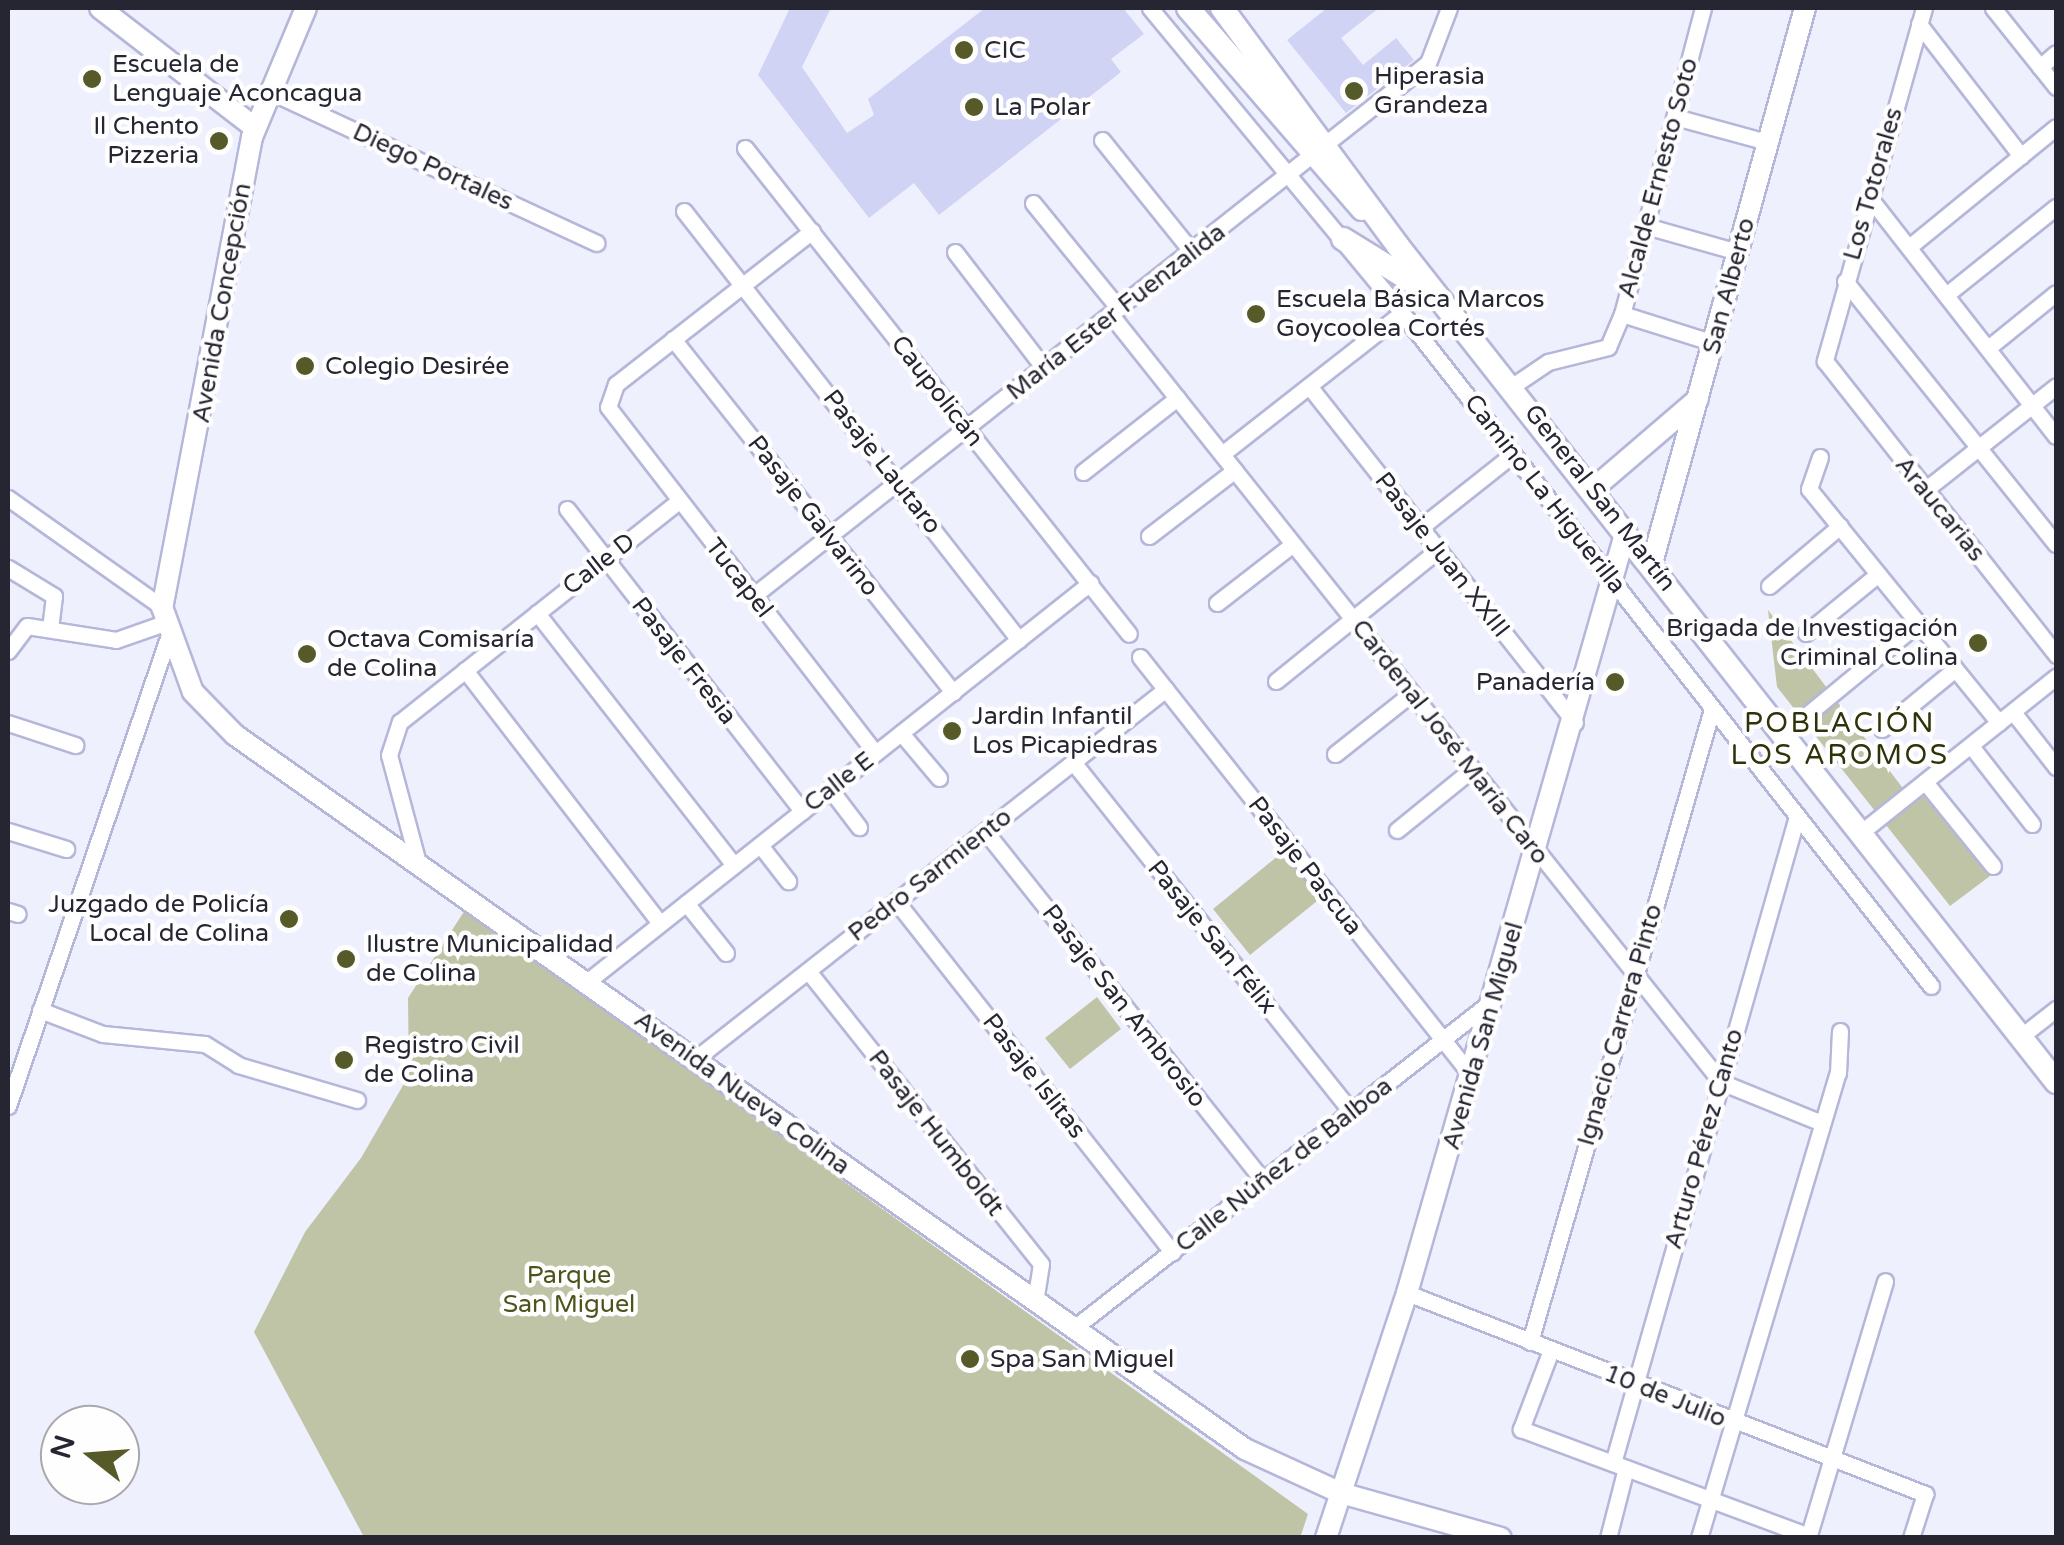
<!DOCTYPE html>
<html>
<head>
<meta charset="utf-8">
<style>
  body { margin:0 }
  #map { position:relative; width:2064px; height:1545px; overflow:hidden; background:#eff0fe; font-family:"Varela Round",sans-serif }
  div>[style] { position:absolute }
  .green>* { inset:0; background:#c0c4a6 }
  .building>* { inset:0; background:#d1d3f5 }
  .roads { filter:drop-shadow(2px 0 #b5b7d9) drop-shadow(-2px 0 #b5b7d9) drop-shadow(0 2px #b5b7d9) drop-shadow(0 -2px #b5b7d9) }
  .street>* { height:15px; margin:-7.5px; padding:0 7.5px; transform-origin:7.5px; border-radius:7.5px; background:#fff }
  .secondary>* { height:20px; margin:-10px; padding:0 10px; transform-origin:10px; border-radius:10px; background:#fff }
  .primary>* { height:22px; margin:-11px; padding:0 11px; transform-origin:11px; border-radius:11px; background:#fff }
  .dots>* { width:28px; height:28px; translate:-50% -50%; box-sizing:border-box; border:5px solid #fefefe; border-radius:50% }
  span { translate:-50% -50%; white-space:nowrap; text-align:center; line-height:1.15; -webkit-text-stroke:9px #fefefe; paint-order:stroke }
  .poi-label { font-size:25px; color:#262633 }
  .left { translate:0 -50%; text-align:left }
  .right { translate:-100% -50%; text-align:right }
  .street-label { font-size:25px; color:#262633 }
  .park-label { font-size:25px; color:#4e531c }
  .neighbourhood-label { font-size:28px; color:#30330a; letter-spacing:2.5px }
  .frame { position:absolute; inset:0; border:10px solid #262633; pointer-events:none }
  .north { position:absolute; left:40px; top:1405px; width:100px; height:100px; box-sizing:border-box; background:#fefefe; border:2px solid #a8a8ad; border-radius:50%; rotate:287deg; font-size:28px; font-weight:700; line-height:40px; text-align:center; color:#262633 }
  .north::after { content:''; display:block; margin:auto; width:35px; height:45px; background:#555a28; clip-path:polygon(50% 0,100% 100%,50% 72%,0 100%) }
</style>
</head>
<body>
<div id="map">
  <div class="green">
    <i style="clip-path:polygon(1768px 610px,1911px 799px,1922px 794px,1990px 876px,1950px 906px,1777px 687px)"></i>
    <i style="clip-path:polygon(1289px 847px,1327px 893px,1250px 955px,1213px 909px)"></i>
    <i style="clip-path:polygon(465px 910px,1308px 1514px,1300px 1538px,364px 1537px,254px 1332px,305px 1232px,361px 1158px,409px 1075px,408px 998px)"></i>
    <i style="clip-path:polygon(1097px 997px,1121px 1029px,1070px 1069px,1045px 1038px)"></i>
  </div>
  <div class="building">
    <i style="clip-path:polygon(790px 8px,831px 8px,802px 67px,847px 133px,874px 115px,868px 99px,985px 8px,1123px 8px,1144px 34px,1111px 59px,1121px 72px,939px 215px,914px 183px,869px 218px,758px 75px)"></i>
    <i style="clip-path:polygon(1327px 8px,1379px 8px,1341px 38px,1363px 65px,1396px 38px,1414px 60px,1346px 113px,1287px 40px)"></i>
  </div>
  <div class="roads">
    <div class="street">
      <i style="left:1150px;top:8px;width:396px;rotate:50.4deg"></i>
      <i style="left:1402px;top:313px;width:856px;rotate:51.83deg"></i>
      <i style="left:1703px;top:8px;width:317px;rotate:104.8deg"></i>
      <i style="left:1622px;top:314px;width:96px;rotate:17.5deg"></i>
      <i style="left:1924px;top:8px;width:367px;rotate:105.7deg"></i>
      <i style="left:1825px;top:361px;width:374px;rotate:51.8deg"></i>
      <i style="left:1993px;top:8px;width:101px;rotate:51.4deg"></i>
      <i style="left:1919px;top:24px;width:167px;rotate:52.3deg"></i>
      <i style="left:2040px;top:67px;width:21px;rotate:-41deg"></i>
      <i style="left:269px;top:91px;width:361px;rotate:24.9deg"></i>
      <i style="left:1675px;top:117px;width:95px;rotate:15.2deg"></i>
      <i style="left:1102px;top:140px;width:144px;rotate:51.2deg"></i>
      <i style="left:745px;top:148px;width:619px;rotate:51.69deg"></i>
      <i style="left:1869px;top:197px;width:303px;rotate:52deg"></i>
      <i style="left:1033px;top:203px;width:136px;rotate:50.9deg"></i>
      <i style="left:684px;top:211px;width:544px;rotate:52.01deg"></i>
      <i style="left:1646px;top:226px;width:96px;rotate:15.8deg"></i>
      <i style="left:812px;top:231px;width:249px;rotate:142deg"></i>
      <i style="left:616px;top:384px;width:24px;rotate:109deg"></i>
      <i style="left:608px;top:407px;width:437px;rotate:52.3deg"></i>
      <i style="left:1909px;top:247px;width:190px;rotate:-39.2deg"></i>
      <i style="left:955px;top:252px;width:146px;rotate:52.5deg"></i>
      <i style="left:1845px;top:281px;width:337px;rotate:51.3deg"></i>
      <i style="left:1946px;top:295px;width:141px;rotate:-38.7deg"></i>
      <i style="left:1111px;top:315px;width:980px;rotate:51.5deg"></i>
      <i style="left:1721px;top:1082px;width:109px;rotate:22.1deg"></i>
      <i style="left:673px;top:339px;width:451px;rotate:51.6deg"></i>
      <i style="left:1988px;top:348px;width:87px;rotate:-39deg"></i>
      <i style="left:1309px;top:386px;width:429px;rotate:51.7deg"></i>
      <i style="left:1511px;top:387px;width:45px;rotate:-34deg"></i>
      <i style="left:1548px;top:362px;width:62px;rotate:-14deg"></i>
      <i style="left:1608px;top:347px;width:36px;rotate:-67deg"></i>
      <i style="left:1222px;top:454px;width:229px;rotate:-38.1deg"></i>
      <i style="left:1820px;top:457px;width:34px;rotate:109deg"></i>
      <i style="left:1809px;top:489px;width:301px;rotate:50.9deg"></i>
      <i style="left:1083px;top:472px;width:120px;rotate:-38.2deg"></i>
      <i style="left:1925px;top:490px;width:167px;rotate:-38.4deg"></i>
      <i style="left:8px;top:498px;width:189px;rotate:35.3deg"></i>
      <i style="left:567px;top:509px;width:383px;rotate:52.1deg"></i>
      <i style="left:1421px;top:527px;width:117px;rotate:-38.4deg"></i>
      <i style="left:1149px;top:536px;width:108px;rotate:-37.5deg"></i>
      <i style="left:8px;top:568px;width:54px;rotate:31.3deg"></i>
      <i style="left:54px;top:596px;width:33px;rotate:97deg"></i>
      <i style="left:1769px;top:586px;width:93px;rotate:-40.2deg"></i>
      <i style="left:753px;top:596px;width:860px;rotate:-38.3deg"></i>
      <i style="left:1428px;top:63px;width:59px;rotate:-69.1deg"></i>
      <i style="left:1217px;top:603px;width:96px;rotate:-37.8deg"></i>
      <i style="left:537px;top:613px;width:320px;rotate:52deg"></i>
      <i style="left:1806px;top:633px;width:93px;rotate:-39.3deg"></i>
      <i style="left:8px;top:651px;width:31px;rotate:-53deg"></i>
      <i style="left:27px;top:626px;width:90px;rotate:8.9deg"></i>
      <i style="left:116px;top:640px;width:54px;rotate:-19.4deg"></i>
      <i style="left:1140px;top:657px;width:533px;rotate:51.63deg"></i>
      <i style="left:465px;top:670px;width:319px;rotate:52.4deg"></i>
      <i style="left:1276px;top:681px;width:208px;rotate:-39deg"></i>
      <i style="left:2013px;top:712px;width:70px;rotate:52deg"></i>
      <i style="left:8px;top:723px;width:71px;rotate:18.2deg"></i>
      <i style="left:1882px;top:729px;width:94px;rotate:-39.4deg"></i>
      <i style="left:1786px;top:732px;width:171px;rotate:-39.5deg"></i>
      <i style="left:901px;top:733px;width:59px;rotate:49.8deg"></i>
      <i style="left:1971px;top:746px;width:99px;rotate:52deg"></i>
      <i style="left:1335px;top:754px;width:98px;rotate:-38.4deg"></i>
      <i style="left:1073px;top:762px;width:446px;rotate:51.5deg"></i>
      <i style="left:1925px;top:782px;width:108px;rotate:51deg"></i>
      <i style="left:830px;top:789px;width:48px;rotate:52.7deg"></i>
      <i style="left:1397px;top:830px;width:97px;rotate:-39.1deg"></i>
      <i style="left:1864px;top:830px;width:246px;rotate:-38.6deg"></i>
      <i style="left:8px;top:831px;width:61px;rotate:17.2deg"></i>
      <i style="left:985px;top:831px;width:447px;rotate:51.5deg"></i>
      <i style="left:760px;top:845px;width:46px;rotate:52.1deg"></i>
      <i style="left:418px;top:863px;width:112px;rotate:-105deg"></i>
      <i style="left:389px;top:755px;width:35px;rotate:-72deg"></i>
      <i style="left:400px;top:722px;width:356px;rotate:-38.4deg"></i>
      <i style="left:896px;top:901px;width:447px;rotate:51.8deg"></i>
      <i style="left:686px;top:903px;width:64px;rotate:51.3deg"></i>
      <i style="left:8px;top:911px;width:10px;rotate:17deg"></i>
      <i style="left:808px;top:971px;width:374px;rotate:51.5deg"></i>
      <i style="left:1041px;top:1264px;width:38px;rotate:99deg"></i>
      <i style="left:588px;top:981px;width:641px;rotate:-38.41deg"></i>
      <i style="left:40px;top:1010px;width:67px;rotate:20.9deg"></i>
      <i style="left:103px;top:1034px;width:102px;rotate:5.6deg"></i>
      <i style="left:205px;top:1044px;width:39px;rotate:32deg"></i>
      <i style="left:238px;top:1065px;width:124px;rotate:16.4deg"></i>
      <i style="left:2024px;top:1034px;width:41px;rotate:-38deg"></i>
      <i style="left:694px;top:1060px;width:600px;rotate:-38.17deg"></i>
      <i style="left:8px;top:1106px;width:501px;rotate:-71.13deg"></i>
      <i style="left:1407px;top:1293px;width:556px;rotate:21.21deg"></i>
      <i style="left:1925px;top:1494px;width:46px;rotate:107.7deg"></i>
      <i style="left:1074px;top:1328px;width:531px;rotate:-38.04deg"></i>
      <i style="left:1530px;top:1342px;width:659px;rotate:-73.96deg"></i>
      <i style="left:1551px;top:1350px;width:85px;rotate:110.8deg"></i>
      <i style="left:1521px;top:1429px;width:307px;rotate:20.4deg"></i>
      <i style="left:1613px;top:1463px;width:673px;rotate:-74.12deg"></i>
      <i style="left:1608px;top:1538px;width:72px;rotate:-75.6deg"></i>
      <i style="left:1699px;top:1538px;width:485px;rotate:-73.4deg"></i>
      <i style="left:1838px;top:1073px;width:42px;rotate:-87.3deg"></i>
      <i style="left:1808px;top:1538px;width:268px;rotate:-73.3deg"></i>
    </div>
    <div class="secondary">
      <i style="left:100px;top:8px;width:195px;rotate:37.7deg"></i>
      <i style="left:306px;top:8px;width:140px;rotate:112.7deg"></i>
      <i style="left:252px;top:137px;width:479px;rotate:100.8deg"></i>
      <i style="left:162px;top:607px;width:90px;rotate:70deg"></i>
      <i style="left:193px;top:692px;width:60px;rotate:45.7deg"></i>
      <i style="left:235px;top:735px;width:1237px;rotate:35.26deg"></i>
      <i style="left:1245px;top:1449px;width:106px;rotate:24.6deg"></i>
      <i style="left:1341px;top:1493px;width:166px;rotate:15.7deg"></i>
      <i style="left:1593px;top:489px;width:138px;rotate:-40.6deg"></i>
      <i style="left:1652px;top:563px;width:576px;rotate:-74.59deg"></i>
      <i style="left:1326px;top:1538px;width:258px;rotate:-71.7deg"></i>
      <i style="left:1407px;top:1293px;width:793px;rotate:-73.97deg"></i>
    </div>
    <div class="primary">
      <i style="left:1188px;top:8px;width:266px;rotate:49.1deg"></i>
      <i style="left:1222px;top:8px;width:296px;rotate:53.5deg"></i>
      <i style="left:1398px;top:246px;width:1064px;rotate:51.79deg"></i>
      <i style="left:1343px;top:239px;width:97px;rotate:31.6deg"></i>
    </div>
  </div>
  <div class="dots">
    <i style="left:964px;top:50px;background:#555a28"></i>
    <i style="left:92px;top:79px;background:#555a28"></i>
    <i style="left:1354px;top:91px;background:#555a28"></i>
    <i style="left:974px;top:107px;background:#555a28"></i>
    <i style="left:219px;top:141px;background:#555a28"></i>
    <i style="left:1256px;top:314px;background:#555a28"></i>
    <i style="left:305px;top:366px;background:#555a28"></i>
    <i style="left:1978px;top:643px;background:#555a28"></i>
    <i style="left:307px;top:654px;background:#555a28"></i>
    <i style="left:1615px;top:682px;background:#555a28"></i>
    <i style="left:952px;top:731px;background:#555a28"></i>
    <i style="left:289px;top:919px;background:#555a28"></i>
    <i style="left:346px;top:959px;background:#555a28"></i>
    <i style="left:344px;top:1060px;background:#555a28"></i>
    <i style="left:970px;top:1359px;background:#555a28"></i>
  </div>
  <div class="poi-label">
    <span class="left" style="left:984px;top:50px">CIC</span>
    <span class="left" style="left:112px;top:79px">Escuela de<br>Lenguaje Aconcagua</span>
    <span class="left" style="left:1374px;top:91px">Hiperasia<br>Grandeza</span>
    <span class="left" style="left:994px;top:107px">La Polar</span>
    <span class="right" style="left:199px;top:141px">Il Chento<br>Pizzeria</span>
    <span class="left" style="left:1276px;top:314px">Escuela Básica Marcos<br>Goycoolea Cortés</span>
    <span class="left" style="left:325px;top:366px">Colegio Desirée</span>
    <span class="right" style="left:1958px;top:643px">Brigada de Investigación<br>Criminal Colina</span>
    <span class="left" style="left:327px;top:654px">Octava Comisaría<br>de Colina</span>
    <span class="right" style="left:1595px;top:682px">Panadería</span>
    <span class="left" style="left:972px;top:731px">Jardin Infantil<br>Los Picapiedras</span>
    <span class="right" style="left:269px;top:919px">Juzgado de Policía<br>Local de Colina</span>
    <span class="left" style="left:366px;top:959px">Ilustre Municipalidad<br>de Colina</span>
    <span class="left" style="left:364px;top:1060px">Registro Civil<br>de Colina</span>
    <span class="left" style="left:990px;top:1359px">Spa San Miguel</span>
  </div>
  <div class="street-label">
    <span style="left:433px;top:167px;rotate:25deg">Diego Portales</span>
    <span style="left:1658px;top:178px;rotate:-75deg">Alcalde Ernesto Soto</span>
    <span style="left:1873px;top:184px;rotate:-74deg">Los Totorales</span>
    <span style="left:1729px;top:286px;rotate:-75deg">San Alberto</span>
    <span style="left:222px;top:303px;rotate:-80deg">Avenida Concepción</span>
    <span style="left:1116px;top:312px;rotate:-38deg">María Ester Fuenzalida</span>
    <span style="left:937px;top:391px;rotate:52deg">Caupolicán</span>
    <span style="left:882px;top:462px;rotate:52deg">Pasaje Lautaro</span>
    <span style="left:1545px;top:494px;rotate:52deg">Camino La Higuerilla</span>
    <span style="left:1600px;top:498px;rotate:52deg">General San Martín</span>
    <span style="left:1940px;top:509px;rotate:51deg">Araucarias</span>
    <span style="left:813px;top:516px;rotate:52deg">Pasaje Galvarino</span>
    <span style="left:1442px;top:555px;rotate:52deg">Pasaje Juan XXIII</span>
    <span style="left:599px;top:564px;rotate:-38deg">Calle D</span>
    <span style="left:739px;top:578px;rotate:52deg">Tucapel</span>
    <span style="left:684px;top:661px;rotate:52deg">Pasaje Fresia</span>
    <span style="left:1450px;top:742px;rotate:52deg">Cardenal José María Caro</span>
    <span style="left:839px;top:782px;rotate:-38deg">Calle E</span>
    <span style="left:1305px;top:866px;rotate:52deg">Pasaje Pascua</span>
    <span style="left:930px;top:875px;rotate:-38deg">Pedro Sarmiento</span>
    <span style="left:1212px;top:937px;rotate:51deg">Pasaje San Félix</span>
    <span style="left:1124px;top:1006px;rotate:52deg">Pasaje San Ambrosio</span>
    <span style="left:1620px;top:1025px;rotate:-74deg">Ignacio Carrera Pinto</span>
    <span style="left:1483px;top:1036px;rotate:-74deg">Avenida San Miguel</span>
    <span style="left:1034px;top:1076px;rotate:52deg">Pasaje Islitas</span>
    <span style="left:742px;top:1093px;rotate:36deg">Avenida Nueva Colina</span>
    <span style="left:936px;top:1133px;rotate:52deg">Pasaje Humboldt</span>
    <span style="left:1704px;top:1139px;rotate:-74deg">Arturo Pérez Canto</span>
    <span style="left:1284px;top:1165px;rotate:-38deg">Calle Núñez de Balboa</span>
    <span style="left:1665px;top:1396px;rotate:22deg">10 de Julio</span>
  </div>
  <div class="park-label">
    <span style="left:569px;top:1290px">Parque<br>San Miguel</span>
  </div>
  <div class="neighbourhood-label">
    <span style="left:1840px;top:739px">POBLACIÓN<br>LOS AROMOS</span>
  </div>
  <div class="frame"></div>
  <div class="north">N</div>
</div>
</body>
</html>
